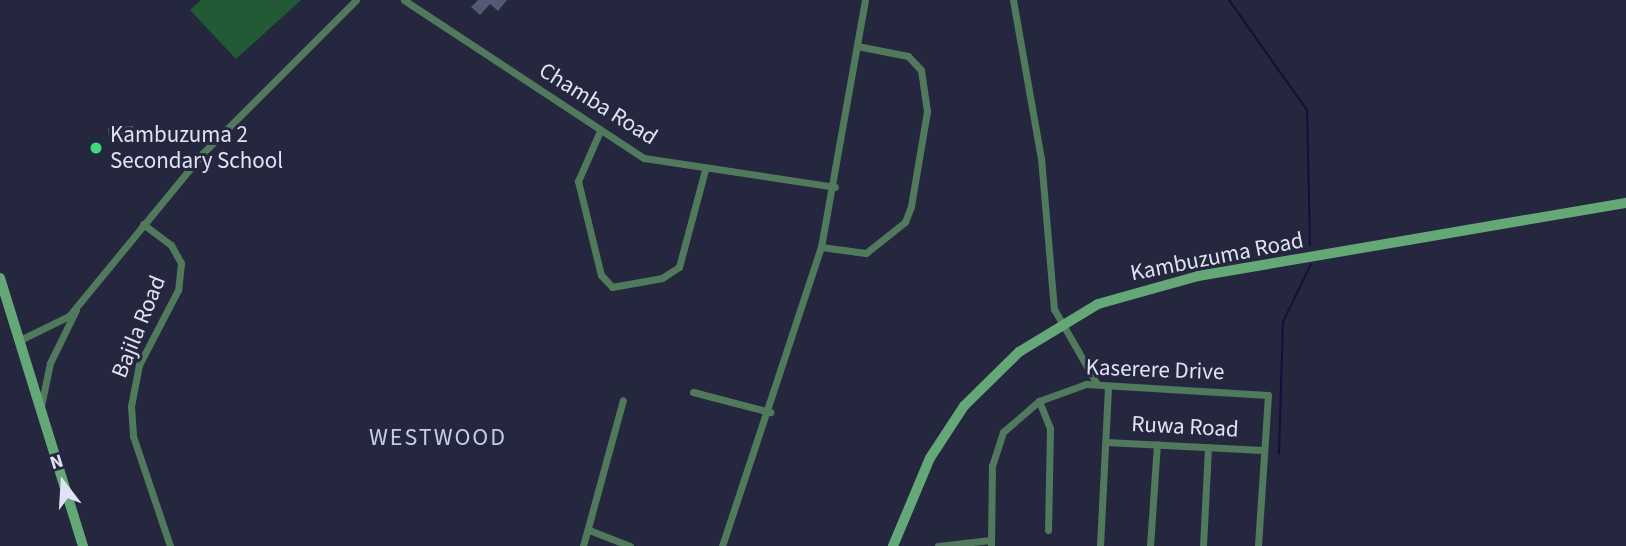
<!DOCTYPE html>
<html>
<head>
<meta charset="utf-8">
<style>
  body { margin:0 }
  #map { position:relative; width:1626px; height:546px; overflow:hidden; background:#25273f; font-family:"Source Sans 3",sans-serif }
  div>[style] { position:absolute }
  .green>* { inset:0; background:#225a35 }
  .stream>* { height:2px; margin:-1px; padding:0 1px; transform-origin:1px; border-radius:1px; background:#120e3e }
  .building>* { inset:0; background:#565975 }
  .street>* { height:7px; margin:-3.5px; padding:0 3.5px; transform-origin:3.5px; border-radius:3.5px; background:#517a5c }
  .secondary>* { height:10px; margin:-5px; padding:0 5px; transform-origin:5px; border-radius:5px; background:#64a877 }
  .dots>* { width:19px; height:19px; translate:-50% -50%; box-sizing:border-box; border:4px solid #25273f; border-radius:50% }
  span { translate:-50% -50%; white-space:nowrap; text-align:center; line-height:1.15; -webkit-text-stroke:6px #25273f; paint-order:stroke }
  .street-label { font-size:23px; color:#e0e2f3 }
  .poi-label { font-size:23px; color:#e0e2f3 }
  .left { translate:0 -50%; text-align:left }
  .neighbourhood-label { font-size:24px; color:#c6cae9; letter-spacing:2px }
  .north { position:absolute; left:28px; top:448px; width:70px; height:70px; -webkit-text-stroke:5px #25273f; paint-order:stroke; rotate:343deg; font-size:19px; font-weight:700; line-height:28px; text-align:center; color:#e0e2f3 }
  .north::after { content:''; display:block; margin:auto; width:24px; height:32px; background:#e0e2f3; clip-path:polygon(50% 0,100% 100%,50% 72%,0 100%) }
</style>
</head>
<body>
<div id="map">
  <div class="green">
    <i style="clip-path:polygon(201px 0,301px 0,236px 59px,190px 10px)"></i>
  </div>
  <div class="stream">
    <i style="left:1229px;top:0;width:135px;rotate:54.7deg"></i>
    <i style="left:1307px;top:110px;width:135px;rotate:88.7deg"></i>
    <i style="left:1279px;top:454px;width:132px;rotate:-88.3deg"></i>
    <i style="left:1283px;top:322px;width:64px;rotate:-64.2deg"></i>
  </div>
  <div class="building">
    <i style="clip-path:polygon(478px 0,507px 0,498px 11px,490px 4px,480px 15px,471px 7px)"></i>
    <i style="clip-path:polygon(133px 126px,134px 136px,109px 138px,108px 128px)"></i>
  </div>
  <div class="street">
    <i style="left:404px;top:0;width:287px;rotate:33.4deg"></i>
    <i style="left:644px;top:158px;width:193px;rotate:8.6deg"></i>
    <i style="left:1013px;top:0;width:160px;rotate:80deg"></i>
    <i style="left:1041px;top:158px;width:152px;rotate:85.1deg"></i>
    <i style="left:1054px;top:309px;width:86px;rotate:60.2deg"></i>
    <i style="left:600px;top:131px;width:55px;rotate:113.7deg"></i>
    <i style="left:578px;top:181px;width:97px;rotate:76.3deg"></i>
    <i style="left:601px;top:275px;width:16px;rotate:47deg"></i>
    <i style="left:612px;top:287px;width:51px;rotate:-10.2deg"></i>
    <i style="left:662px;top:278px;width:20px;rotate:-33deg"></i>
    <i style="left:679px;top:267px;width:100px;rotate:-75deg"></i>
    <i style="left:143px;top:224px;width:35px;rotate:37deg"></i>
    <i style="left:171px;top:245px;width:21px;rotate:61deg"></i>
    <i style="left:181px;top:263px;width:27px;rotate:96deg"></i>
    <i style="left:178px;top:290px;width:85px;rotate:117.5deg"></i>
    <i style="left:139px;top:365px;width:42px;rotate:101deg"></i>
    <i style="left:131px;top:406px;width:30px;rotate:86deg"></i>
    <i style="left:133px;top:436px;width:116px;rotate:71.4deg"></i>
    <i style="left:821px;top:247px;width:45px;rotate:7.6deg"></i>
    <i style="left:866px;top:253px;width:50px;rotate:-38.5deg"></i>
    <i style="left:905px;top:222px;width:17px;rotate:-69deg"></i>
    <i style="left:911px;top:206px;width:96px;rotate:-80.4deg"></i>
    <i style="left:927px;top:111px;width:41px;rotate:-98.3deg"></i>
    <i style="left:921px;top:70px;width:19px;rotate:-133deg"></i>
    <i style="left:908px;top:56px;width:52px;rotate:-168.9deg"></i>
    <i style="left:18px;top:341px;width:57px;rotate:-26.1deg"></i>
    <i style="left:69px;top:316px;width:211px;rotate:-50.6deg"></i>
    <i style="left:203px;top:153px;width:216px;rotate:-45deg"></i>
    <i style="left:693px;top:392px;width:80px;rotate:14.6deg"></i>
    <i style="left:1039px;top:401px;width:29px;rotate:68deg"></i>
    <i style="left:1050px;top:428px;width:102px;rotate:91.1deg"></i>
    <i style="left:41px;top:406px;width:44px;rotate:-78.2deg"></i>
    <i style="left:50px;top:363px;width:59px;rotate:-63.9deg"></i>
    <i style="left:1106px;top:442px;width:157px;rotate:2.9deg"></i>
    <i style="left:589px;top:530px;width:44px;rotate:21.3deg"></i>
    <i style="left:583px;top:546px;width:151px;rotate:-74.7deg"></i>
    <i style="left:722px;top:546px;width:315px;rotate:-71.7deg"></i>
    <i style="left:821px;top:247px;width:251px;rotate:-79.9deg"></i>
    <i style="left:938px;top:546px;width:53px;rotate:-6.5deg"></i>
    <i style="left:991px;top:546px;width:80px;rotate:-89.3deg"></i>
    <i style="left:992px;top:466px;width:36px;rotate:-72deg"></i>
    <i style="left:1003px;top:432px;width:48px;rotate:-40.7deg"></i>
    <i style="left:1039px;top:401px;width:50px;rotate:-19.9deg"></i>
    <i style="left:1086px;top:384px;width:182px;rotate:3.5deg"></i>
    <i style="left:1268px;top:395px;width:151px;rotate:93.8deg"></i>
    <i style="left:1100px;top:546px;width:160px;rotate:-87.1deg"></i>
    <i style="left:1150px;top:546px;width:102px;rotate:-86.1deg"></i>
    <i style="left:1203px;top:546px;width:99px;rotate:-87.1deg"></i>
  </div>
  <div class="secondary">
    <i style="left:0;top:278px;width:281px;rotate:72.8deg"></i>
    <i style="left:893px;top:546px;width:95px;rotate:-67.2deg"></i>
    <i style="left:930px;top:458px;width:62px;rotate:-56.8deg"></i>
    <i style="left:964px;top:406px;width:77px;rotate:-44.5deg"></i>
    <i style="left:1019px;top:352px;width:92px;rotate:-31.3deg"></i>
    <i style="left:1098px;top:304px;width:104px;rotate:-15.6deg"></i>
    <i style="left:1198px;top:276px;width:434px;rotate:-9.7deg"></i>
  </div>
  <div class="dots">
    <i style="left:96px;top:148px;background:#43d77b"></i>
  </div>
  <div class="street-label">
    <span style="left:598px;top:104px;rotate:32deg">Chamba Road</span>
    <span style="left:1217px;top:257px;rotate:-11deg">Kambuzuma Road</span>
    <span style="left:139px;top:327px;rotate:-68deg">Bajila Road</span>
    <span style="left:1155px;top:370px;rotate:2deg">Kaserere Drive</span>
    <span style="left:1185px;top:427px;rotate:3deg">Ruwa Road</span>
  </div>
  <div class="poi-label">
    <span class="left" style="left:110px;top:148px">Kambuzuma 2<br>Secondary School</span>
  </div>
  <div class="neighbourhood-label">
    <span style="left:438px;top:438px">WESTWOOD</span>
  </div>
  <div class="north">N</div>
</div>
</body>
</html>
